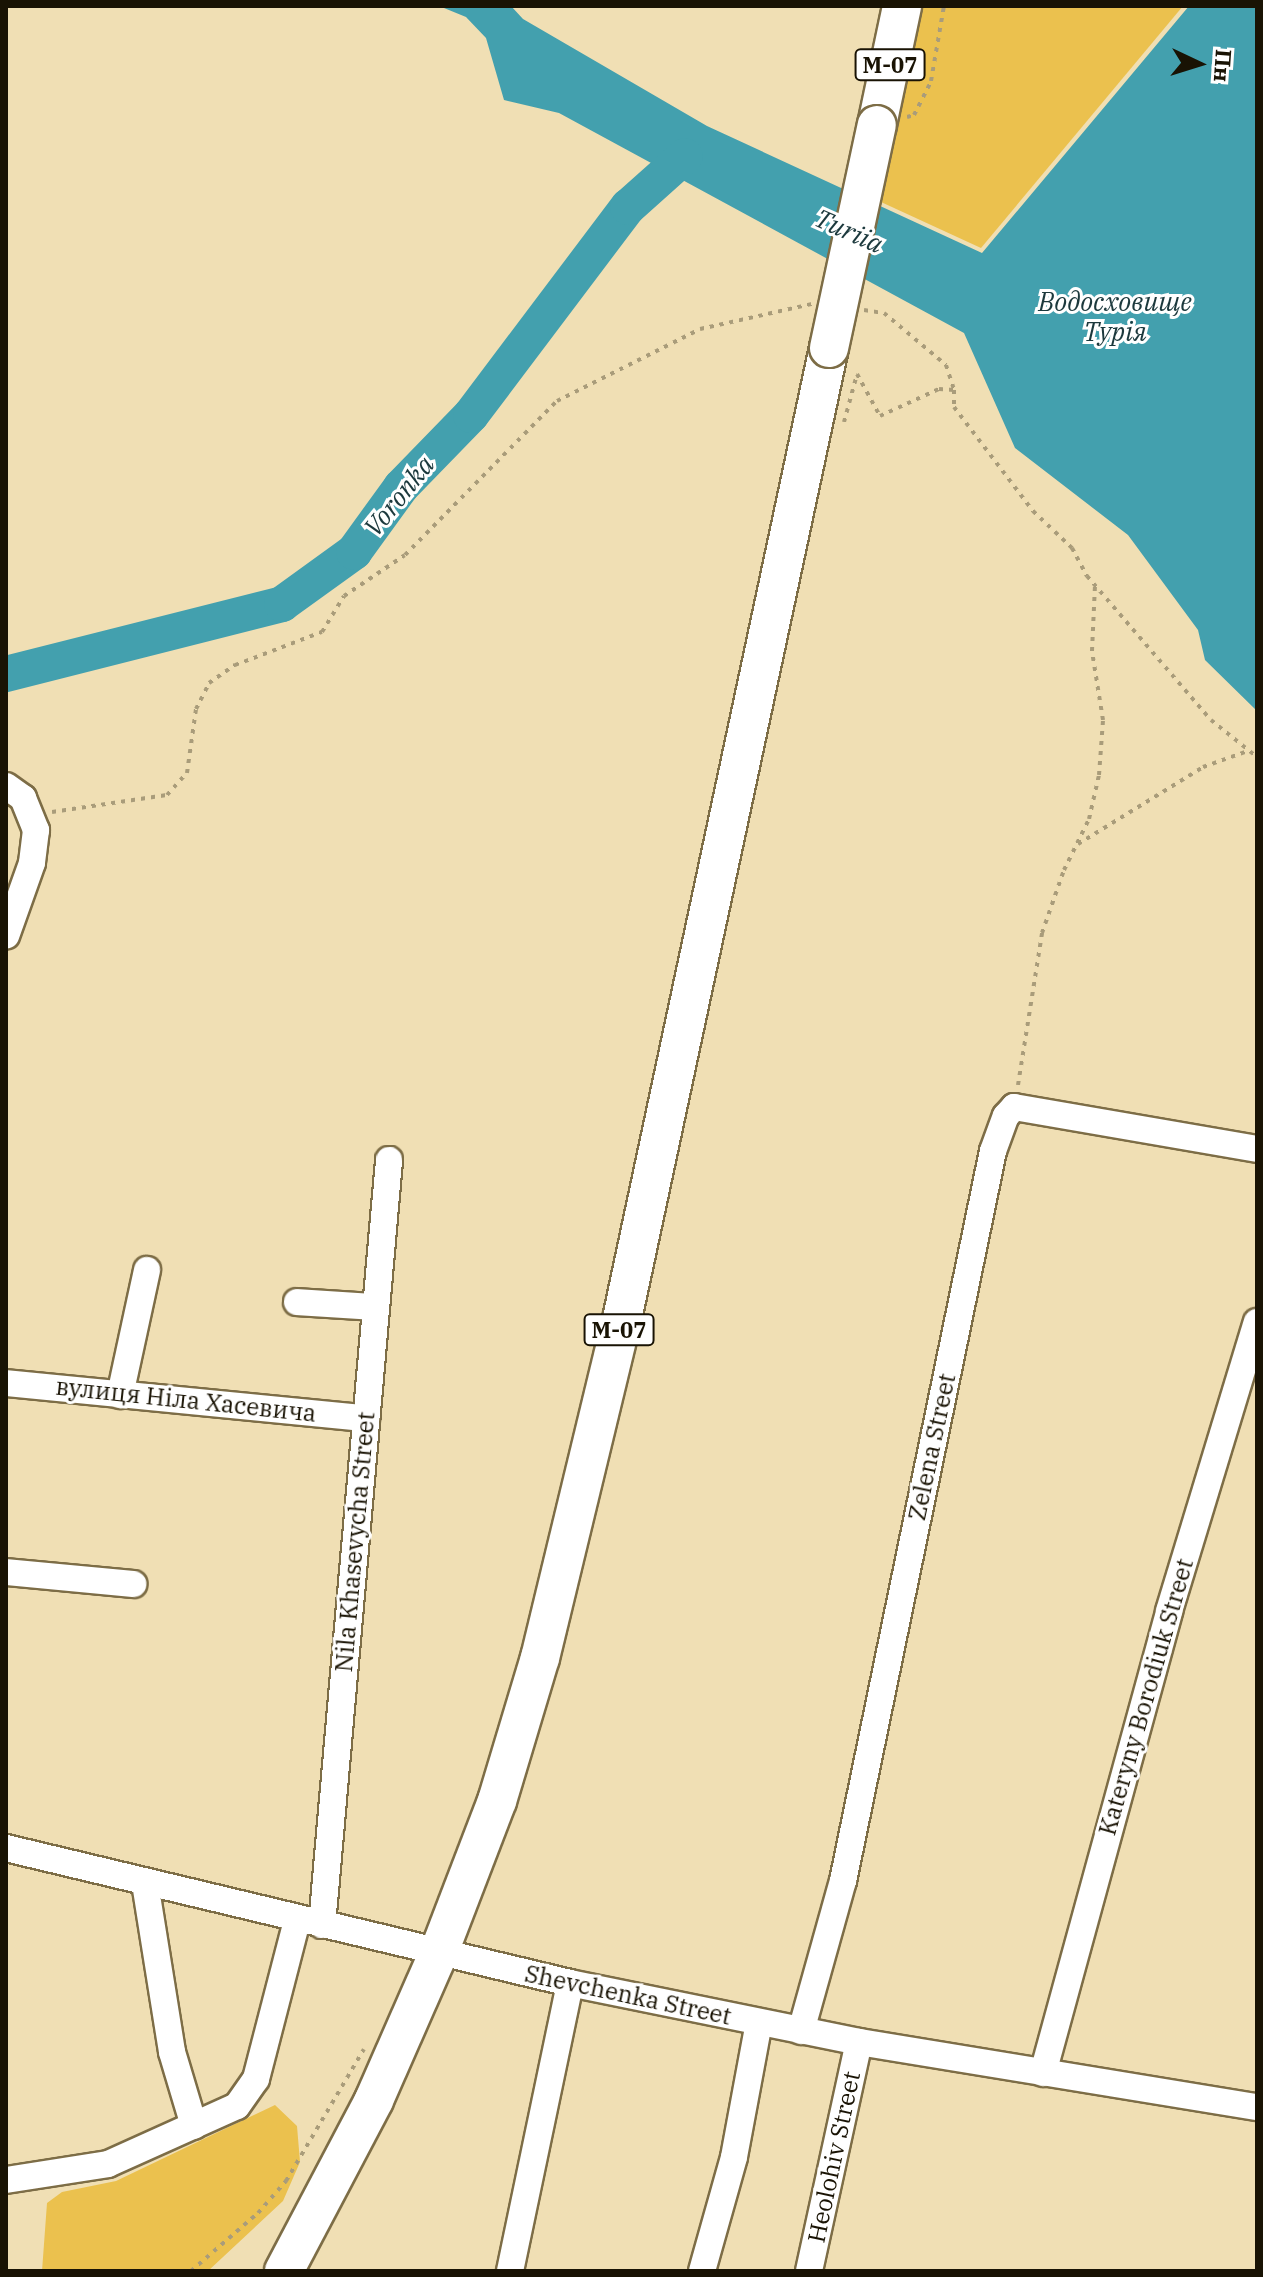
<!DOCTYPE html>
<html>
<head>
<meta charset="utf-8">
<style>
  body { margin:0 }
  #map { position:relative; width:1263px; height:2277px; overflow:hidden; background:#f0dfb4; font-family:"IBM Plex Serif",serif }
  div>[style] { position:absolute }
  .green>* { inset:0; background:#ebc14e }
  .water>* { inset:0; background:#43a0ae }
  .river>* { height:36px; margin:-18px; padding:0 18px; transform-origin:18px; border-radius:18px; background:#43a0ae }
  .path>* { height:4px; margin-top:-2px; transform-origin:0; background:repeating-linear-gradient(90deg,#a99c7a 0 4px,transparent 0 10px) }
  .roads { filter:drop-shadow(2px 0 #7d6d46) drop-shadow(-2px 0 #7d6d46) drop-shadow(0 2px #7d6d46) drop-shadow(0 -2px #7d6d46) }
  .minor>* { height:26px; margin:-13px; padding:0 13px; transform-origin:13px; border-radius:13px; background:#fff }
  .highway>* { height:38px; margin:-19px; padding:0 19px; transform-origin:19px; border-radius:19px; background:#fff }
  .bridges { filter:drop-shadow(2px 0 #7d6d46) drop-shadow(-2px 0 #7d6d46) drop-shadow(0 2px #7d6d46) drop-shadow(0 -2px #7d6d46) }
  .highway-bridge>* { height:38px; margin:-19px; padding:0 19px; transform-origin:19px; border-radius:19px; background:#fff }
  span { translate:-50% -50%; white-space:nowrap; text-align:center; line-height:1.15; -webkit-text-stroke:6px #fff; paint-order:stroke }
  .shield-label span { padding:2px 6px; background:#fff; border:2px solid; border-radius:6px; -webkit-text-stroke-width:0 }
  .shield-label { font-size:22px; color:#191304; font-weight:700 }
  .street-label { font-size:24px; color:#191304 }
  .water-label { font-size:26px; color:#1c393d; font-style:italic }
  .frame { position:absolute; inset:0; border:8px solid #191304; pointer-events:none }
  .north { position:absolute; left:1159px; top:24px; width:80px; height:80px; -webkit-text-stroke:6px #fff; paint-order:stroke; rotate:94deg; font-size:22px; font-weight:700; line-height:32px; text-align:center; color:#191304 }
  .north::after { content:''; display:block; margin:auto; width:28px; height:36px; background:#191304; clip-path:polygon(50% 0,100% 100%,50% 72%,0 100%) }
</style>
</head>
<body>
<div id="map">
  <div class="green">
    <i style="clip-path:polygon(922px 6px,1183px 6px,981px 248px,881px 202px)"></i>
    <i style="clip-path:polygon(275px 2105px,297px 2126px,300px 2162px,283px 2201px,208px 2271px,42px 2271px,47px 2203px,62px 2192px,116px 2181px)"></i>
  </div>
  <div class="water">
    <i style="clip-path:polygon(396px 6px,511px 6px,523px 19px,707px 126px,982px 253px,1189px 6px,1257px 6px,1257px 711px,1205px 660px,1198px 630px,1128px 535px,1015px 448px,964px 333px,559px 113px,504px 100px,486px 38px,466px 17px,444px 8px)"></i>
  </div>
  <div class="river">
    <i style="left:6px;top:674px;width:285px;rotate:-14.2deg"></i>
    <i style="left:282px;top:604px;width:89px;rotate:-35.8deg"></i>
    <i style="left:354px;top:552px;width:80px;rotate:-54.1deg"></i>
    <i style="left:401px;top:487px;width:100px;rotate:-45.8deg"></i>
    <i style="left:471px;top:415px;width:261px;rotate:-53deg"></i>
    <i style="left:628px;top:207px;width:76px;rotate:-41.8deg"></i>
  </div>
  <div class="path">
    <i style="left:907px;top:117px;width:7px;rotate:-16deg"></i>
    <i style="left:914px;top:115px;width:38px;rotate:-63deg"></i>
    <i style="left:931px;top:81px;width:76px;rotate:-80.2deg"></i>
    <i style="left:864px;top:310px;width:20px;rotate:9deg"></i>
    <i style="left:884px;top:313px;width:81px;rotate:40deg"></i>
    <i style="left:946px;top:365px;width:26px;rotate:72deg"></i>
    <i style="left:857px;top:374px;width:48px;rotate:61.3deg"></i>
    <i style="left:880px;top:416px;width:65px;rotate:-24.6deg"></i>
    <i style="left:939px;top:389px;width:15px;rotate:4deg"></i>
    <i style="left:954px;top:390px;width:17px;rotate:90deg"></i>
    <i style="left:954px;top:407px;width:131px;rotate:52.8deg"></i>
    <i style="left:1033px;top:511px;width:54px;rotate:43.5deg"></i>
    <i style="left:1072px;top:548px;width:32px;rotate:62deg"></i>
    <i style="left:1087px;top:576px;width:190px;rotate:49.3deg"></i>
    <i style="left:1211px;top:720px;width:59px;rotate:38.8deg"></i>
    <i style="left:844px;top:422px;width:50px;rotate:-74.8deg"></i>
    <i style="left:52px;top:812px;width:116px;rotate:-8.4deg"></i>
    <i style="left:167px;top:795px;width:30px;rotate:-48deg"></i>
    <i style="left:187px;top:773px;width:65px;rotate:-82deg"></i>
    <i style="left:196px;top:709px;width:29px;rotate:-63deg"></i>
    <i style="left:209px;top:683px;width:32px;rotate:-35deg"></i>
    <i style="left:235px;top:665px;width:93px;rotate:-20.8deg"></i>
    <i style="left:322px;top:632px;width:42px;rotate:-58.6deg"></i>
    <i style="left:344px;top:596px;width:73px;rotate:-33.9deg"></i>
    <i style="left:405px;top:555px;width:216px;rotate:-45.4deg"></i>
    <i style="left:557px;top:401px;width:160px;rotate:-26.7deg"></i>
    <i style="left:700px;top:329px;width:115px;rotate:-12.6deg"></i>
    <i style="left:1078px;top:844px;width:147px;rotate:-31.6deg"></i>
    <i style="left:1203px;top:767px;width:45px;rotate:-19.7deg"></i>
    <i style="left:1018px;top:1085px;width:154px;rotate:-81deg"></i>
    <i style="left:1042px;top:933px;width:67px;rotate:-70.8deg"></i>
    <i style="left:1064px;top:870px;width:57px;rotate:-63.9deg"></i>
    <i style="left:1089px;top:819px;width:45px;rotate:-77.2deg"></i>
    <i style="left:1099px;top:775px;width:55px;rotate:-85.8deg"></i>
    <i style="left:1103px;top:720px;width:70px;rotate:-99.1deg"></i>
    <i style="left:1092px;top:651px;width:67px;rotate:-87.4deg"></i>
    <i style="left:191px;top:2271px;width:89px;rotate:-40.9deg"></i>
    <i style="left:258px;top:2213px;width:43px;rotate:-48.8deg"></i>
    <i style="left:286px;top:2181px;width:153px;rotate:-59.4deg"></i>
  </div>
  <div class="roads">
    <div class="minor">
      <i style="left:6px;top:786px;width:21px;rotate:35deg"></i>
      <i style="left:23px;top:798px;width:35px;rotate:68deg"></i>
      <i style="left:36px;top:830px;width:33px;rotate:97deg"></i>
      <i style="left:32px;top:863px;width:77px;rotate:109.6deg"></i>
      <i style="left:297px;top:1302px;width:78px;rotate:3.7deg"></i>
      <i style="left:6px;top:1383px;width:362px;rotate:5.6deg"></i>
      <i style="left:120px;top:1395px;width:128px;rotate:-77.8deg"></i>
      <i style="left:6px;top:1572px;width:128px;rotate:5.4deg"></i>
      <i style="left:6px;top:1848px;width:580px;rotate:13.46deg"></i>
      <i style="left:570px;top:1983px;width:295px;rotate:11.5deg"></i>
      <i style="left:859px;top:2042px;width:403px;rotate:9.3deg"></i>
      <i style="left:145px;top:1883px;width:171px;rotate:80.9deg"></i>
      <i style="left:172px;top:2052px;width:77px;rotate:73.4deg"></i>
      <i style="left:322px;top:1925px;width:768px;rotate:-84.99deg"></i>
      <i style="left:801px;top:2031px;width:156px;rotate:-74.4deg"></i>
      <i style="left:843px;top:1881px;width:745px;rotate:-78.39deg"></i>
      <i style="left:993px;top:1151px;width:37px;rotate:-70deg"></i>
      <i style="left:1006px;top:1116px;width:12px;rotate:-48deg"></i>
      <i style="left:1014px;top:1107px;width:247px;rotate:9.8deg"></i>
      <i style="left:1043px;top:2073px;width:479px;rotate:-74.7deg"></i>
      <i style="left:1169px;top:1611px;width:302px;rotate:-73.1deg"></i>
      <i style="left:6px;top:2180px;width:103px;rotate:-8.9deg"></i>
      <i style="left:108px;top:2164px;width:141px;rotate:-24.2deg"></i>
      <i style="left:237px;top:2106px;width:33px;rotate:-55deg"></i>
      <i style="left:256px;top:2079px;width:164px;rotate:-75.5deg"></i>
      <i style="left:510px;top:2271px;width:294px;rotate:-78.2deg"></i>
      <i style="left:702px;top:2271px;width:118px;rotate:-74.3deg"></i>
      <i style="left:734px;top:2157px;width:137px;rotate:-79.5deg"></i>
      <i style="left:809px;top:2271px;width:234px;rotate:-77.7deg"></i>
    </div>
    <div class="highway">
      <i style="left:877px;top:125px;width:122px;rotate:-78.1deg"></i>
      <i style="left:284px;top:2271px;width:193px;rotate:-62.2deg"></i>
      <i style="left:374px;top:2100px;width:162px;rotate:-66.3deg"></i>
      <i style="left:439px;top:1952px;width:162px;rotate:-69deg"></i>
      <i style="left:497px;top:1801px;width:149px;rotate:-73.3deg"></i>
      <i style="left:540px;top:1658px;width:349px;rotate:-76.4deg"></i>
      <i style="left:622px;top:1319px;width:993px;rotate:-77.97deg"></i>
    </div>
  </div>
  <div class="bridges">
    <div class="highway-bridge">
      <i style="left:829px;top:348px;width:228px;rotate:-77.9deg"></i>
    </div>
  </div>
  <div class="shield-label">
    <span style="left:890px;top:65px">М-07</span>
    <span style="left:619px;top:1330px">М-07</span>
  </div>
  <div class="street-label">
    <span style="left:186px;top:1400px;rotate:6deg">вулиця Ніла Хасевича</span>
    <span style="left:932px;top:1447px;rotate:-78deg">Zelena Street</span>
    <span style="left:355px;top:1542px;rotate:-85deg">Nila Khasevycha Street</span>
    <span style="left:1146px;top:1697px;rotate:-74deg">Kateryny Borodiuk Street</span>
    <span style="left:628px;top:1995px;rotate:12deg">Shevchenka Street</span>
    <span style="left:834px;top:2157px;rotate:-78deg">Heolohiv Street</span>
  </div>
  <div class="water-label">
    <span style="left:849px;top:231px;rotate:24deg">Turiia</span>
    <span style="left:1115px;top:317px">Водосховище<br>Турія</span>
    <span style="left:399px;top:496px;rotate:-51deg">Voronka</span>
  </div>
  <div class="frame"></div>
  <div class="north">Пн</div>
</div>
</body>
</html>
